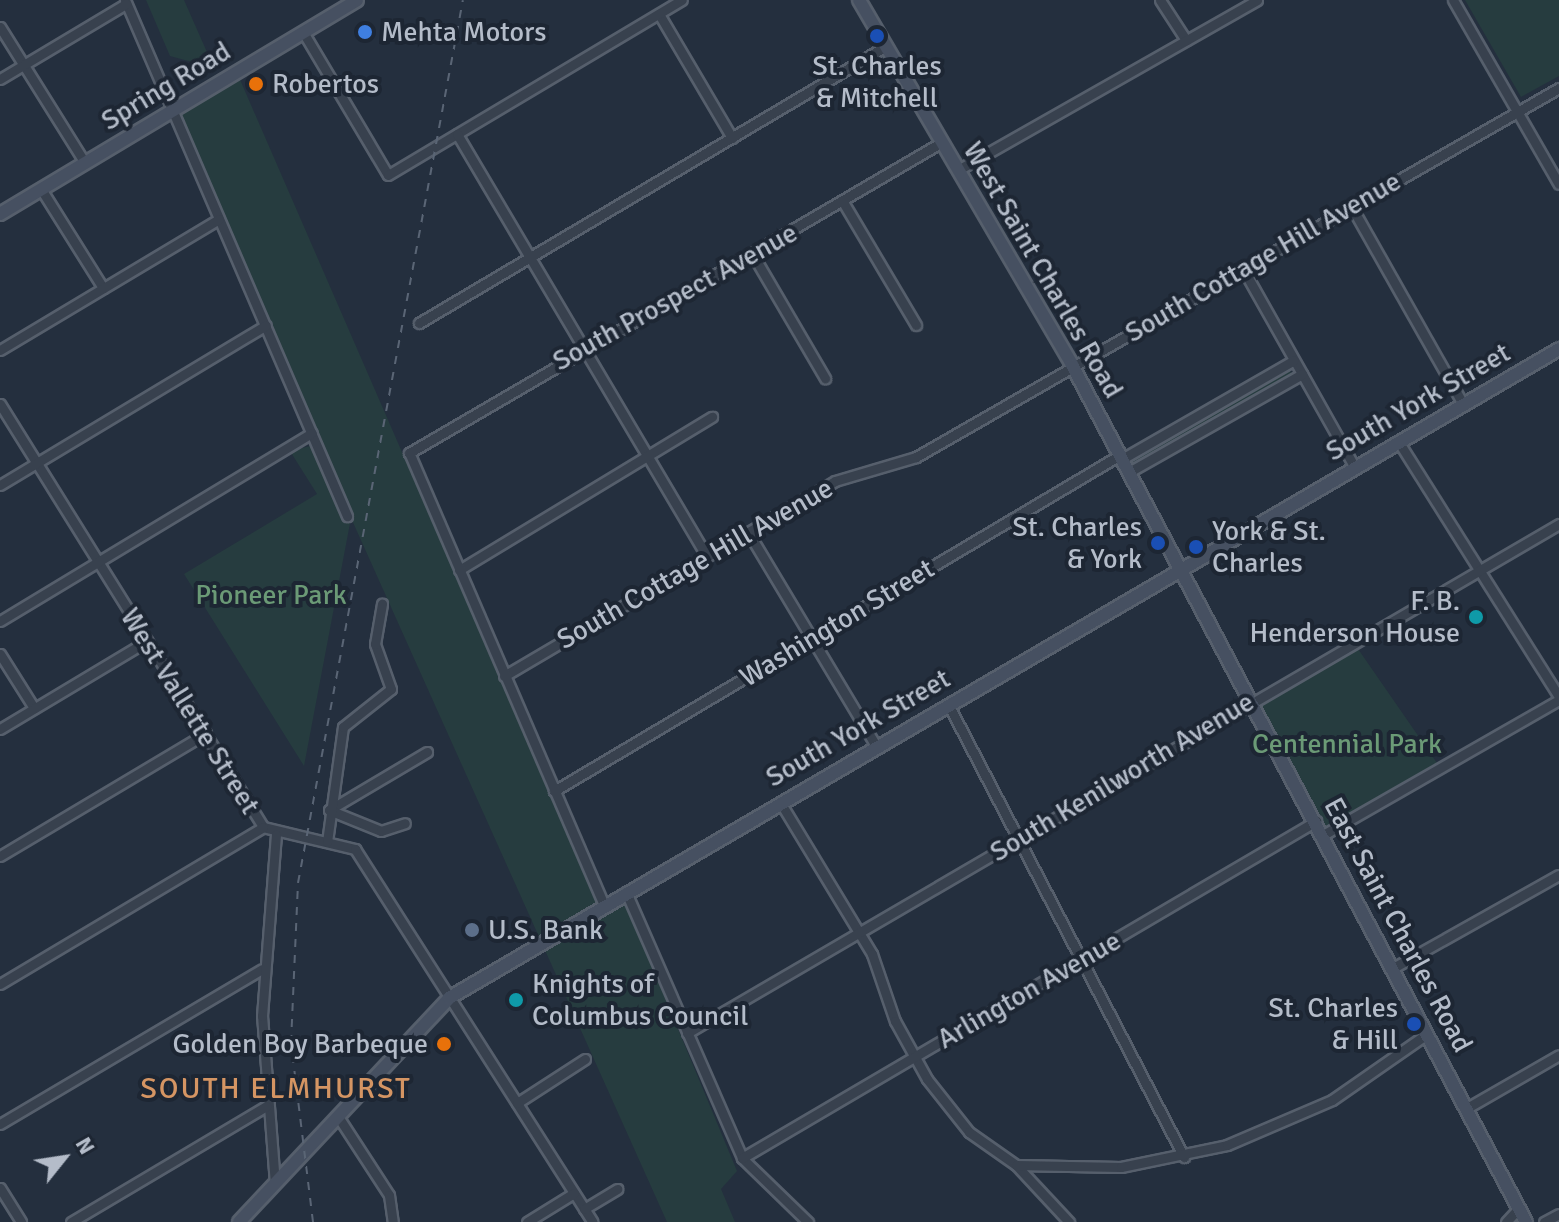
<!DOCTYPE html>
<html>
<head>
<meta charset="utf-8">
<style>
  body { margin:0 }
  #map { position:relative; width:1559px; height:1222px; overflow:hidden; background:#242f3e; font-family:Signika,sans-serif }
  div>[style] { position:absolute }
  .green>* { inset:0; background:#263c3f }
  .roads { filter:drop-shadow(2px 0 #565f6c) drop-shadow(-2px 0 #565f6c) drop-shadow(0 2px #565f6c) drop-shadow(0 -2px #565f6c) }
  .street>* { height:9px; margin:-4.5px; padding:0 4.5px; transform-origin:4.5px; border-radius:4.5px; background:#38414e }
  .secondary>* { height:12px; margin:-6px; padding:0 6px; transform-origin:6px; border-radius:6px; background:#465061 }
  .rail>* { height:2px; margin-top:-1px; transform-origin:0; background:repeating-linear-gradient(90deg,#5a6575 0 8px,transparent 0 16px) }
  .dots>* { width:22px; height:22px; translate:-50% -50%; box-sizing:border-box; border:4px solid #1d2633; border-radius:50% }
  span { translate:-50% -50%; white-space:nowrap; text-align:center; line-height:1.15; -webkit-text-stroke:8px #1d2633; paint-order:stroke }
  .poi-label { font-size:28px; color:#b4bcc9 }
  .left { translate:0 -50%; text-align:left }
  .right { translate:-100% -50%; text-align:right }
  .street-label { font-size:28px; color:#b4bcc9 }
  .park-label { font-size:28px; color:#6b9a76 }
  .neighbourhood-label { font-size:30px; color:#d59563; letter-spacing:2px }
  .north { position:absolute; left:24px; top:1118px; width:80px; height:80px; -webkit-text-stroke:6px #1d2633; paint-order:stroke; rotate:60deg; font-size:22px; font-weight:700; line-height:32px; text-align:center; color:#b4bcc9 }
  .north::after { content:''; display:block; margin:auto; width:28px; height:36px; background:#b4bcc9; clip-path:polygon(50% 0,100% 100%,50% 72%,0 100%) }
</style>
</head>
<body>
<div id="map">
  <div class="green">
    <i style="clip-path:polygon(146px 0,184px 0,214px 68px,170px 56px)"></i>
    <i style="clip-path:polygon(1465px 0,1559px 0,1559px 76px,1521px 97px)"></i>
    <i style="clip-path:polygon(238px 75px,602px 912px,624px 899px,737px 1171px,721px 1189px,735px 1222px,667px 1222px,351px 518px,304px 766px,184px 574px,317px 494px,290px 451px,314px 445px,169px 116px)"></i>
    <i style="clip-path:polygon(1288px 368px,1293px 376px,1135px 466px,1130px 458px)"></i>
    <i style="clip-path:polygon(1356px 646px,1437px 763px,1325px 827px,1258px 701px)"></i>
  </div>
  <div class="roads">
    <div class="street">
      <i style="left:125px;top:0;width:562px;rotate:66.72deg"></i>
      <i style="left:1160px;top:0;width:48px;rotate:57deg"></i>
      <i style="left:1453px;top:0;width:212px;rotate:60.1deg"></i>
      <i style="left:659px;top:14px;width:144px;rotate:59.5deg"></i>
      <i style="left:0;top:27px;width:160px;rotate:58deg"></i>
      <i style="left:303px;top:32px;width:166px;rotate:59.3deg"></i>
      <i style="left:388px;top:175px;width:342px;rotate:-30.8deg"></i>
      <i style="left:0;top:79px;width:147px;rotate:-30.8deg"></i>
      <i style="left:457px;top:134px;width:491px;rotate:59.4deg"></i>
      <i style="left:958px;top:170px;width:344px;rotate:-29.6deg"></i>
      <i style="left:41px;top:189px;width:117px;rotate:57.9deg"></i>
      <i style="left:843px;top:202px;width:143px;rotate:59.3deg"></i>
      <i style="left:1351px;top:206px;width:227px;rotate:60.5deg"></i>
      <i style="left:753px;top:255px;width:143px;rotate:59.7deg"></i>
      <i style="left:1243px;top:269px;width:226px;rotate:60.6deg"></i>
      <i style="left:419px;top:323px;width:543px;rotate:-30.67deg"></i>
      <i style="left:0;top:350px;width:255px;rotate:-30.9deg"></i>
      <i style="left:0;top:404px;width:498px;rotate:58.1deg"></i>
      <i style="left:263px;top:827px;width:95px;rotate:13.4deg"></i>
      <i style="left:355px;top:849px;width:442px;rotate:57.5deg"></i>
      <i style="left:1398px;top:441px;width:302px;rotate:57.8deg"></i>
      <i style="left:1122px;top:459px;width:198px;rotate:-29.9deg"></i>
      <i style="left:1129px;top:472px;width:199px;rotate:-29.5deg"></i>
      <i style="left:0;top:485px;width:310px;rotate:-31deg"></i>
      <i style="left:748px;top:532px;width:249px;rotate:59.1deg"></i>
      <i style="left:459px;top:570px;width:296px;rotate:-31.2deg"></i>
      <i style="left:0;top:621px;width:364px;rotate:-31.1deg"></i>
      <i style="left:0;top:654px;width:64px;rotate:57.8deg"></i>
      <i style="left:504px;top:676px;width:384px;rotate:-30.5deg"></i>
      <i style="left:835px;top:481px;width:84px;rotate:-16.5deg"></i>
      <i style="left:916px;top:457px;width:741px;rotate:-29.85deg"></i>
      <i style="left:948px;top:704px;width:511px;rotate:62.48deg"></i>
      <i style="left:0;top:729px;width:171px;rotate:-30.9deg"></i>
      <i style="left:554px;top:791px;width:658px;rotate:-30.7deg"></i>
      <i style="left:780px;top:802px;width:178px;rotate:58.8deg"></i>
      <i style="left:872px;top:954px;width:71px;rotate:71.1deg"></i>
      <i style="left:895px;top:1021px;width:66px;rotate:61.1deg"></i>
      <i style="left:927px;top:1079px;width:68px;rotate:51.6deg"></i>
      <i style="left:969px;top:1132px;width:57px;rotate:35.1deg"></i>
      <i style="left:1016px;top:1165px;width:78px;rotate:47.1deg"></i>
      <i style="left:329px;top:810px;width:114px;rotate:-30.6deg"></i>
      <i style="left:329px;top:810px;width:56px;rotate:22deg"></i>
      <i style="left:381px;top:831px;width:25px;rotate:-18deg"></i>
      <i style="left:1323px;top:835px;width:272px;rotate:-29.8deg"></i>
      <i style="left:327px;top:842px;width:116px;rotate:-82.1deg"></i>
      <i style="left:343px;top:727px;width:61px;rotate:-38.4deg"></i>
      <i style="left:391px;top:689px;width:48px;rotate:-109.6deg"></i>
      <i style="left:375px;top:644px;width:41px;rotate:-80.1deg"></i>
      <i style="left:0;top:856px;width:240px;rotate:-30.8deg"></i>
      <i style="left:626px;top:892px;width:290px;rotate:66.4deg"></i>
      <i style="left:742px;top:1158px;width:92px;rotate:44.1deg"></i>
      <i style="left:604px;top:905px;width:492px;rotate:-113.3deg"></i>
      <i style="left:409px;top:453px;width:617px;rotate:-30.26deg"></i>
      <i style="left:1393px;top:968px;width:190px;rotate:-29.3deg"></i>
      <i style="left:0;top:984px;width:306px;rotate:-30.8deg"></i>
      <i style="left:687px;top:1033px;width:1010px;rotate:-30.27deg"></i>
      <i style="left:517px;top:1103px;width:81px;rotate:-32.9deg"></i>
      <i style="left:1467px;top:1108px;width:106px;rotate:-29.9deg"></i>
      <i style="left:337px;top:1115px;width:95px;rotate:57deg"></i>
      <i style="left:389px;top:1195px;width:27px;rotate:82deg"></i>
      <i style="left:0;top:1124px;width:304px;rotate:-30.6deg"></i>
      <i style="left:742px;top:1158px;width:666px;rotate:-30.42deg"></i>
      <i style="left:1016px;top:1165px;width:105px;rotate:1.1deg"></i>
      <i style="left:1121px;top:1167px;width:108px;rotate:-11.7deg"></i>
      <i style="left:1227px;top:1145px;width:114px;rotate:-23.2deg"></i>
      <i style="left:1332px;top:1100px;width:116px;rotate:-34.8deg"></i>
      <i style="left:275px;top:1184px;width:169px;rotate:-94.4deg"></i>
      <i style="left:262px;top:1016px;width:182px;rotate:-85.6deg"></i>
      <i style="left:0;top:1188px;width:40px;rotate:58deg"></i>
      <i style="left:584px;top:1209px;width:39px;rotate:-31deg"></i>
      <i style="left:71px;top:1222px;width:227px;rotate:-30.7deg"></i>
      <i style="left:527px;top:1222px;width:55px;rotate:-31.7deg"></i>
      <i style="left:1506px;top:1222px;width:19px;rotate:-47deg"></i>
      <i style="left:1544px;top:1222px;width:17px;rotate:-28deg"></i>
    </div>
    <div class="secondary">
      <i style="left:859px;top:0;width:423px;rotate:59.7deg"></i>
      <i style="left:1072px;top:365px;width:970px;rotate:62.09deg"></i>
      <i style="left:0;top:214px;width:416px;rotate:-30.9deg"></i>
      <i style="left:239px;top:1222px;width:307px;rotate:-46.8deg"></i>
      <i style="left:449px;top:998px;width:1286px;rotate:-30.31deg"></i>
    </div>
  </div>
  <div class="rail">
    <i style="left:313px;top:1222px;width:180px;rotate:-97deg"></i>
    <i style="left:291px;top:1043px;width:160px;rotate:-87.5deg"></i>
    <i style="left:298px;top:883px;width:898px;rotate:-79.42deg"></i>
  </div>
  <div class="dots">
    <i style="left:365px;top:32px;background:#3f7fe0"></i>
    <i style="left:877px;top:36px;background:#1a4fb4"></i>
    <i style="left:256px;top:84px;background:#e8710a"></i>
    <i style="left:1158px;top:543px;background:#1a4fb4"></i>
    <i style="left:1196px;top:547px;background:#1a4fb4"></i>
    <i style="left:1476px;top:617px;background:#0f9aa8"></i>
    <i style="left:472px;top:930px;background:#5c6f8a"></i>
    <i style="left:516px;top:1000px;background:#0f9aa8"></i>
    <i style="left:1414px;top:1024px;background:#1a4fb4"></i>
    <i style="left:444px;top:1044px;background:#e8710a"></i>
  </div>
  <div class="poi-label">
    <span class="left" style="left:381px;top:32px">Mehta Motors</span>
    <span style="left:877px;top:82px">St. Charles<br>&amp; Mitchell</span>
    <span class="left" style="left:272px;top:84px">Robertos</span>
    <span class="right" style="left:1142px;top:543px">St. Charles<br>&amp; York</span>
    <span class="left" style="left:1212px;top:547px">York &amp; St.<br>Charles</span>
    <span class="right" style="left:1460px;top:617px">F. B.<br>Henderson House</span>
    <span class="left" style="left:488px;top:930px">U.S. Bank</span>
    <span class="left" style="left:532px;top:1000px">Knights of<br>Columbus Council</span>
    <span class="right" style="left:1398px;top:1024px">St. Charles<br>&amp; Hill</span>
    <span class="right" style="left:428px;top:1044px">Golden Boy Barbeque</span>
  </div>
  <div class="street-label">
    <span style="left:166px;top:86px;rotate:-31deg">Spring Road</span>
    <span style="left:1263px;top:257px;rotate:-30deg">South Cottage Hill Avenue</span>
    <span style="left:1043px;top:270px;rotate:60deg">West Saint Charles Road</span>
    <span style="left:675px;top:297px;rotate:-29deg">South Prospect Avenue</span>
    <span style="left:1418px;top:402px;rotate:-30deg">South York Street</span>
    <span style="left:695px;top:564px;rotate:-30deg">South Cottage Hill Avenue</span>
    <span style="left:837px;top:623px;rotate:-31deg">Washington Street</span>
    <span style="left:190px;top:711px;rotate:58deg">West Vallette Street</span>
    <span style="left:858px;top:728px;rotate:-30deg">South York Street</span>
    <span style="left:1122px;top:777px;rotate:-31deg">South Kenilworth Avenue</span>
    <span style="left:1398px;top:925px;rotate:62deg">East Saint Charles Road</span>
    <span style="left:1029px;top:990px;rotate:-30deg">Arlington Avenue</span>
  </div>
  <div class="park-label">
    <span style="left:271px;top:595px">Pioneer Park</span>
    <span style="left:1347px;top:744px">Centennial Park</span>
  </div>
  <div class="neighbourhood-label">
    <span style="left:276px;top:1089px">SOUTH ELMHURST</span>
  </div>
  <div class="north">N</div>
</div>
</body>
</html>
